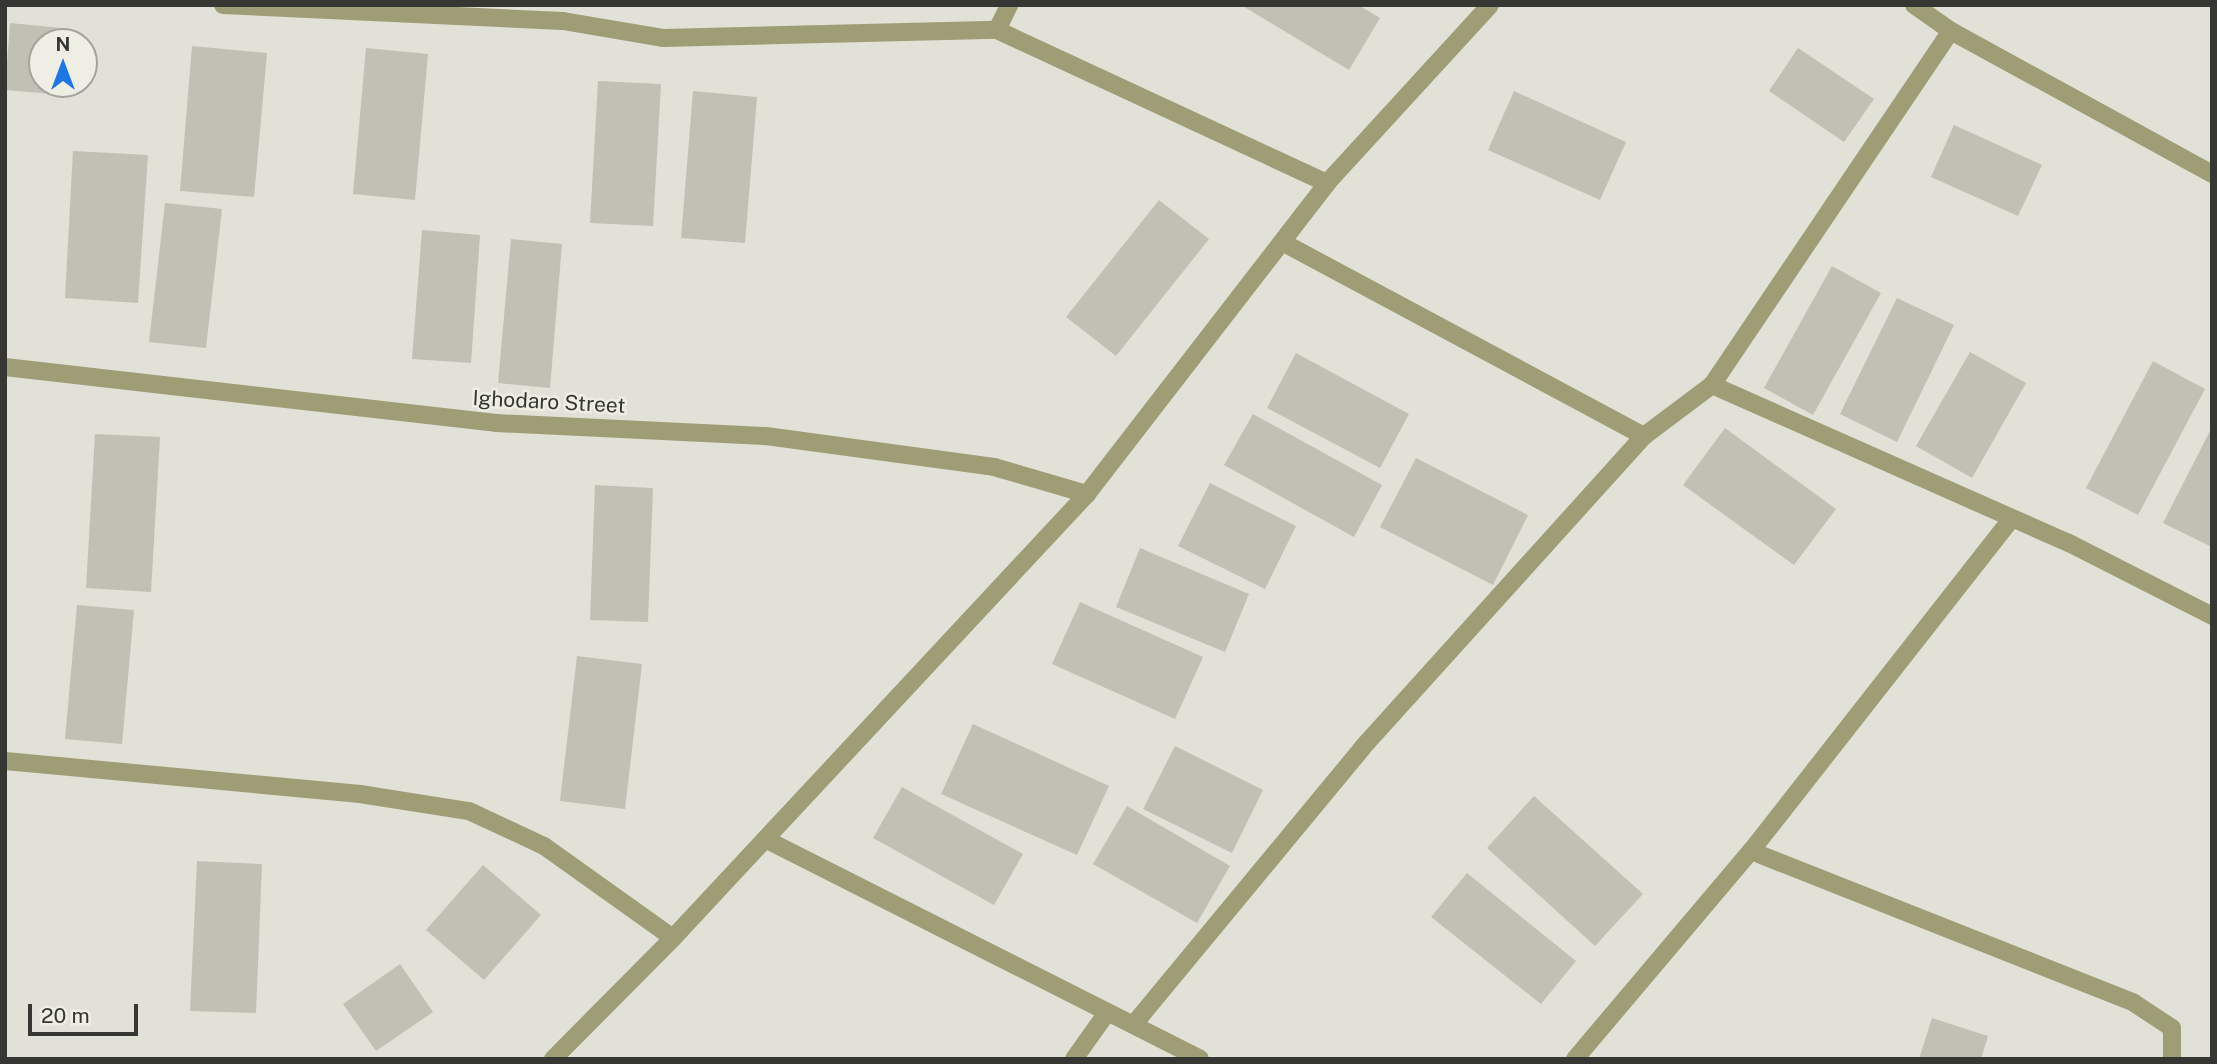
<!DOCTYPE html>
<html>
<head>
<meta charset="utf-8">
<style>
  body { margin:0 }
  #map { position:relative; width:2217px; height:1064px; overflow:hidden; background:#e1e1d7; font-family:"Public Sans",sans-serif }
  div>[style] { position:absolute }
  .building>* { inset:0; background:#c0c0b5 }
  .minor>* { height:18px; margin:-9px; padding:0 9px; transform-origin:9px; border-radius:9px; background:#9e9d75 }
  span { translate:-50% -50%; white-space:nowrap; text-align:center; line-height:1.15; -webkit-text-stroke:5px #eeeee4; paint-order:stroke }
  .street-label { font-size:21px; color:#363632 }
  .frame { position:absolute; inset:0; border:7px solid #363632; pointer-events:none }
  .north { position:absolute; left:28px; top:28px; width:70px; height:70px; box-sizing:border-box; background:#eeeee4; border:2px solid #a4a49d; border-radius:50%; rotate:0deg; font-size:19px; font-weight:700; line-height:28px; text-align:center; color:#363632 }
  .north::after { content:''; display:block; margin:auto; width:24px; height:32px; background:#1e76e0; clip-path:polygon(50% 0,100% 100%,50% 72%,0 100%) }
  .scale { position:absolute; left:28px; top:1004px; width:110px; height:32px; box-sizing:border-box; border:4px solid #363632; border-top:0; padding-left:9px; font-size:21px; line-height:24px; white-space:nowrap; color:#363632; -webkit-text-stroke:5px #eeeee4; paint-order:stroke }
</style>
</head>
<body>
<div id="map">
  <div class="building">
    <i style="clip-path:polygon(1241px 5px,1358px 5px,1380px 18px,1349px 70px)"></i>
    <i style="clip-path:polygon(10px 23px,72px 29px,71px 42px,42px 42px,42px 84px,67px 84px,66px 95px,5px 90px)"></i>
    <i style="clip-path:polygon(192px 46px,267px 53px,254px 197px,180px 191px)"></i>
    <i style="clip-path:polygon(366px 48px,428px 54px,415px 200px,353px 194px)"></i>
    <i style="clip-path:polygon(1798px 48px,1874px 99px,1844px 142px,1769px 91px)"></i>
    <i style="clip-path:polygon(598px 81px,661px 84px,653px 226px,590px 223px)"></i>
    <i style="clip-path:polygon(693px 91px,757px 97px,745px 243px,681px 238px)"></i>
    <i style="clip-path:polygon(1514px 91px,1626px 142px,1600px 200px,1488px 150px)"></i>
    <i style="clip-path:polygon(1954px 125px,2042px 165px,2018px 216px,1931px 177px)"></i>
    <i style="clip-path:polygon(73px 151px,148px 155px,138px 303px,65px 298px)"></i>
    <i style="clip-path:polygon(1159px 200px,1209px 239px,1116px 356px,1066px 317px)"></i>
    <i style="clip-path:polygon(165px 203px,222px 209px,206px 348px,149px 342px)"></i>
    <i style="clip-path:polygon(422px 230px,480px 235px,471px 363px,412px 359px)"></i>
    <i style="clip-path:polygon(511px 239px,562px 244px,550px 388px,498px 383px)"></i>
    <i style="clip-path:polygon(1832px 266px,1881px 293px,1813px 415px,1764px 388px)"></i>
    <i style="clip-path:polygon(1897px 298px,1954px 325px,1897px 442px,1840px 414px)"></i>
    <i style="clip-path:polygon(1970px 352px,2026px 383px,1972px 478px,1916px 446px)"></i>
    <i style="clip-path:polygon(1296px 353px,1409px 414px,1380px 468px,1267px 408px)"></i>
    <i style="clip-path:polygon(2153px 361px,2205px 389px,2138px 515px,2086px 488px)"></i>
    <i style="clip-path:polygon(1253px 414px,1382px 485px,1354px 537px,1224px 465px)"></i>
    <i style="clip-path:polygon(2212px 427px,2212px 547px,2163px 523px)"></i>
    <i style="clip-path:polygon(1725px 428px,1836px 509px,1794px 565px,1683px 485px)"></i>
    <i style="clip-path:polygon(95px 434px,160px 437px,151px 592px,86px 588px)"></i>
    <i style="clip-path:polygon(1416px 458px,1528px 515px,1493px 585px,1380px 527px)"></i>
    <i style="clip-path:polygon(1210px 483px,1296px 526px,1265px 589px,1178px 546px)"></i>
    <i style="clip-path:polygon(595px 485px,653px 488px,648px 622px,590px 620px)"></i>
    <i style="clip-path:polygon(1140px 548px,1249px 594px,1225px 652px,1116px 607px)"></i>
    <i style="clip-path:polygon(1080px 602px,1203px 657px,1175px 719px,1052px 664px)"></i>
    <i style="clip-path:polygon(77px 605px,134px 610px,122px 744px,65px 739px)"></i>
    <i style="clip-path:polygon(577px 656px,642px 664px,625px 809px,560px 801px)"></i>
    <i style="clip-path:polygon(973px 724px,1109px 786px,1077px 855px,941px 794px)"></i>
    <i style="clip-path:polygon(1175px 746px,1263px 790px,1232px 853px,1143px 809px)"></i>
    <i style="clip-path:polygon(902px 787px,1023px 854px,994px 905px,873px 838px)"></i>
    <i style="clip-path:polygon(1534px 796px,1643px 894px,1595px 946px,1487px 848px)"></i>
    <i style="clip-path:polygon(1127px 806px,1230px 866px,1197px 923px,1093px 864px)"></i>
    <i style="clip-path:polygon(197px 861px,262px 864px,256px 1013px,190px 1011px)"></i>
    <i style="clip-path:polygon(483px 865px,541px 915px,484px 980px,426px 930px)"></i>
    <i style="clip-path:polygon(1467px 873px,1576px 961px,1541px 1004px,1431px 917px)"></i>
    <i style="clip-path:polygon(400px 964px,433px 1012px,376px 1051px,343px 1004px)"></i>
    <i style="clip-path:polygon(1932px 1018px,1988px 1036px,1981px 1059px,1919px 1059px)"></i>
  </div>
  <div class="minor">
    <i style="left:223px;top:5px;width:340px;rotate:2.7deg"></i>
    <i style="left:563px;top:21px;width:101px;rotate:9.6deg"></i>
    <i style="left:663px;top:38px;width:334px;rotate:-1.4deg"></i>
    <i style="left:997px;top:30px;width:364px;rotate:24.9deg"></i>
    <i style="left:1914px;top:5px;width:45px;rotate:35.1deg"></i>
    <i style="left:1951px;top:31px;width:298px;rotate:28.7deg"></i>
    <i style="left:997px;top:30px;width:28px;rotate:-64deg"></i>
    <i style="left:1282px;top:242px;width:411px;rotate:28.2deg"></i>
    <i style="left:5px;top:367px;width:494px;rotate:6.5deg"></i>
    <i style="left:496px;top:423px;width:270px;rotate:2.8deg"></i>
    <i style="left:766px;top:436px;width:230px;rotate:7.7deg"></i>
    <i style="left:994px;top:467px;width:97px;rotate:16.2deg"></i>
    <i style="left:1712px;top:385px;width:427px;rotate:-56deg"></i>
    <i style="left:5px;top:761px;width:357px;rotate:5.3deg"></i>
    <i style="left:360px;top:794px;width:110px;rotate:8.9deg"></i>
    <i style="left:469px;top:811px;width:83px;rotate:25deg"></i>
    <i style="left:544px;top:846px;width:158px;rotate:35.5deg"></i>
    <i style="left:765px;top:839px;width:487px;rotate:26.8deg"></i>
    <i style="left:1751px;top:851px;width:412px;rotate:21.6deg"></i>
    <i style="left:2134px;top:1003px;width:45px;rotate:33.3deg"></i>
    <i style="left:2172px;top:1028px;width:31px;rotate:90deg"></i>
    <i style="left:1134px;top:1024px;width:358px;rotate:-50.4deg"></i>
    <i style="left:1362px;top:748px;width:421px;rotate:-47.9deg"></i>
    <i style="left:1644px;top:436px;width:85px;rotate:-36.9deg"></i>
    <i style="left:1712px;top:385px;width:390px;rotate:23.9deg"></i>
    <i style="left:2069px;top:543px;width:161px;rotate:27deg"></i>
    <i style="left:553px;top:1059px;width:170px;rotate:-45.2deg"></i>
    <i style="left:673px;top:938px;width:607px;rotate:-47deg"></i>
    <i style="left:1087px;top:494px;width:393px;rotate:-52.3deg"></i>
    <i style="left:1327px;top:183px;width:241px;rotate:-47.5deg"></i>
    <i style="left:1074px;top:1059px;width:55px;rotate:-54.6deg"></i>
    <i style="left:1575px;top:1059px;width:272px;rotate:-49.8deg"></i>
    <i style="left:1751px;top:851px;width:422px;rotate:-51.9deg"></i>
  </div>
  <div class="street-label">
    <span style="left:549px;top:402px;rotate:3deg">Ighodaro Street</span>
  </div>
  <div class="frame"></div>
  <div class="north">N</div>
  <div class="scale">20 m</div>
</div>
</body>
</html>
